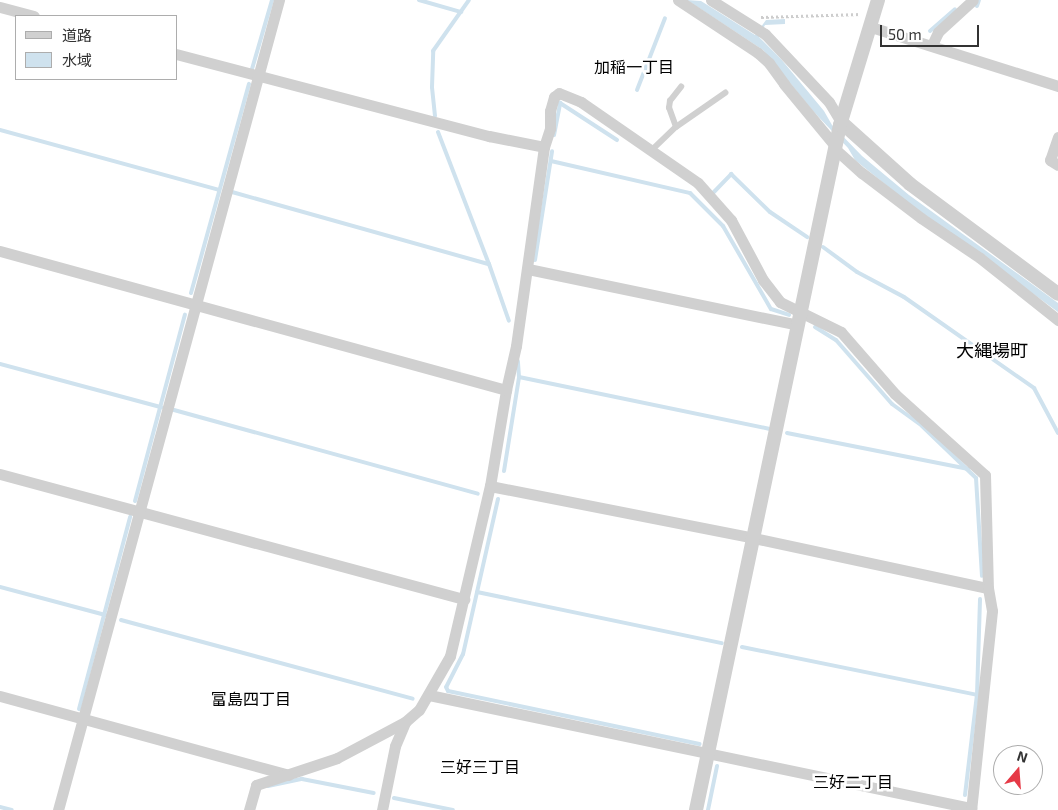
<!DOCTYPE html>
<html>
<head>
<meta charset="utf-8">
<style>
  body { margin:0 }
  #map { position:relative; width:1058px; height:810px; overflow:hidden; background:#fff; font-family:"Exo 2","Noto Sans JP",sans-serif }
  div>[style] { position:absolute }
  .water>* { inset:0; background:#cfe2ee }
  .stream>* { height:4px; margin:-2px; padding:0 2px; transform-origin:2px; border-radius:2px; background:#cfe2ee }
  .path>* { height:2.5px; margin-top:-1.25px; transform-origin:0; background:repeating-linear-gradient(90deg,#cdcdcd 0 2.5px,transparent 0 5px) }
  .service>* { height:5.5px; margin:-2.75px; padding:0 2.75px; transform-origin:2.75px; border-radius:2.75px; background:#d0d0d0 }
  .minor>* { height:11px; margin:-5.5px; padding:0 5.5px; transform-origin:5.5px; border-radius:5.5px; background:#d0d0d0 }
  .tertiary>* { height:14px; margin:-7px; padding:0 7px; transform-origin:7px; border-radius:7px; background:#d0d0d0 }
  span { translate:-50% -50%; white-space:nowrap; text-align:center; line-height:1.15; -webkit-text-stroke:5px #fff; paint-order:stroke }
  .neighbourhood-label { font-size:16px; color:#000 }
  .quarter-label { font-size:18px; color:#000 }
  .legend { position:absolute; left:15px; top:15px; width:162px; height:65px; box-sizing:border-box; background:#fff; border:1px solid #adadad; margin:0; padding:6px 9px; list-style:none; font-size:15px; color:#333 }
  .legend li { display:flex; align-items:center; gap:10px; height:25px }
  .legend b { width:25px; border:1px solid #adadad }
  .north { position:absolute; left:993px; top:745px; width:50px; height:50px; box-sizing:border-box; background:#fff; border:1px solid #adadad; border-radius:50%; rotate:18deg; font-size:14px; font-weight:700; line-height:20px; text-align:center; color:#333 }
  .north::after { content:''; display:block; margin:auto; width:18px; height:22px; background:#e63946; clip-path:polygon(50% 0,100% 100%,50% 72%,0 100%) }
  .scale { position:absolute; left:880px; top:25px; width:99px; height:22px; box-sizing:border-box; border:2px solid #333; border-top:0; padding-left:6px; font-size:15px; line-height:18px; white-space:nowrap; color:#333; -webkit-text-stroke:4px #fff; paint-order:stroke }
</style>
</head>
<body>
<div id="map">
  <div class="water">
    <i style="clip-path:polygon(687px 0,701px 1px,755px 35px,766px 20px,785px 19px,785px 24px,765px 25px,759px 37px,781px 59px,824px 111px,832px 125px,862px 156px,909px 195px,1058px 303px,1058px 312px,906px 201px,855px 160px,848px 148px,813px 111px,763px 50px)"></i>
  </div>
  <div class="stream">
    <i style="left:419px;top:0;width:44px;rotate:15.9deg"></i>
    <i style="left:977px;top:6px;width:6px;rotate:-72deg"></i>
    <i style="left:930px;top:31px;width:33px;rotate:-41deg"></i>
    <i style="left:252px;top:69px;width:72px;rotate:-73.8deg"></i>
    <i style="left:637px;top:90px;width:77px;rotate:-68.7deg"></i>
    <i style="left:435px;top:116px;width:29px;rotate:-96deg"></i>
    <i style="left:432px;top:87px;width:36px;rotate:-88deg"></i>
    <i style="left:433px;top:51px;width:62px;rotate:-54.8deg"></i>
    <i style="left:0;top:130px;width:227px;rotate:15.3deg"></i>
    <i style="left:438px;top:132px;width:142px;rotate:68.9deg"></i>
    <i style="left:489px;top:264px;width:60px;rotate:70.7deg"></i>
    <i style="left:554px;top:135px;width:33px;rotate:-79deg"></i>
    <i style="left:560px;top:103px;width:68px;rotate:33deg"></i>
    <i style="left:551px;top:161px;width:143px;rotate:13deg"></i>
    <i style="left:690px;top:193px;width:47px;rotate:45deg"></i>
    <i style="left:723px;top:226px;width:96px;rotate:60deg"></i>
    <i style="left:771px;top:309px;width:19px;rotate:18deg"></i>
    <i style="left:232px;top:192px;width:267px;rotate:15.7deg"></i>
    <i style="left:712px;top:194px;width:28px;rotate:-46deg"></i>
    <i style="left:731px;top:174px;width:54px;rotate:44.3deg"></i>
    <i style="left:770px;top:212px;width:45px;rotate:34deg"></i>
    <i style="left:823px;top:247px;width:42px;rotate:36.3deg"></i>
    <i style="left:857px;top:272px;width:53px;rotate:28deg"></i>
    <i style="left:904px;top:297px;width:159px;rotate:35deg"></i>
    <i style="left:1034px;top:388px;width:51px;rotate:61.9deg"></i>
    <i style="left:535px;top:260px;width:110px;rotate:-81.1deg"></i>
    <i style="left:191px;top:293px;width:217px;rotate:-74.5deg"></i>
    <i style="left:815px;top:327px;width:25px;rotate:32deg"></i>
    <i style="left:836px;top:340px;width:85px;rotate:48.8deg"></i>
    <i style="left:892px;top:404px;width:37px;rotate:36deg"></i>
    <i style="left:922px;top:426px;width:75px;rotate:43.9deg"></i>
    <i style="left:976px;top:478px;width:98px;rotate:86.5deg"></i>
    <i style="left:0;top:364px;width:167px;rotate:15deg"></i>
    <i style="left:519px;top:377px;width:255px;rotate:11.7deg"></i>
    <i style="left:174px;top:410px;width:315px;rotate:15.4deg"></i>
    <i style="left:787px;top:433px;width:185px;rotate:11.2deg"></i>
    <i style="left:504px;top:471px;width:95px;rotate:-80.9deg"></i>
    <i style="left:519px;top:377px;width:16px;rotate:-94deg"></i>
    <i style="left:498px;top:499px;width:159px;rotate:102.7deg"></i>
    <i style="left:463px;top:654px;width:37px;rotate:117deg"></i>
    <i style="left:446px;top:687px;width:4px;rotate:63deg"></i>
    <i style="left:448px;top:691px;width:257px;rotate:11.9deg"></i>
    <i style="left:135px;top:501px;width:193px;rotate:-75deg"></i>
    <i style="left:0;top:587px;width:109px;rotate:14.9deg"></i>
    <i style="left:477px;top:592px;width:250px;rotate:11.8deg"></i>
    <i style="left:121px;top:620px;width:302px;rotate:15.1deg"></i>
    <i style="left:742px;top:647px;width:240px;rotate:11.5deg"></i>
    <i style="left:79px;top:709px;width:199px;rotate:-75.1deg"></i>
    <i style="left:268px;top:786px;width:35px;rotate:-12deg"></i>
    <i style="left:302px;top:779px;width:73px;rotate:11deg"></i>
    <i style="left:965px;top:795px;width:101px;rotate:-83.2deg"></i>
    <i style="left:977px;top:695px;width:96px;rotate:-88.2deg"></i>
    <i style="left:394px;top:798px;width:60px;rotate:11.5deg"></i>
    <i style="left:0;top:807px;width:12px;rotate:14deg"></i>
    <i style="left:708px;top:810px;width:45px;rotate:-78.4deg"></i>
  </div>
  <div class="path">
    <i style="left:761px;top:17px;width:100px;rotate:-1.7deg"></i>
  </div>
  <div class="service">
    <i style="left:676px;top:127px;width:20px;rotate:-110deg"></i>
    <i style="left:669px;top:108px;width:7px;rotate:-82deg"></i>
    <i style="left:670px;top:101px;width:18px;rotate:-52deg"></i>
    <i style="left:652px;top:150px;width:33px;rotate:-44deg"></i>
    <i style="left:676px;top:127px;width:60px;rotate:-34.8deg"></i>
  </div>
  <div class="minor">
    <i style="left:678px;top:0;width:96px;rotate:33.5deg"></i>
    <i style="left:758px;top:53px;width:15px;rotate:42deg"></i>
    <i style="left:769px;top:63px;width:26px;rotate:54deg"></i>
    <i style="left:784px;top:84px;width:82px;rotate:50.5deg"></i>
    <i style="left:711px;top:0;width:64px;rotate:32.2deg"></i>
    <i style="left:765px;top:34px;width:93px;rotate:46.7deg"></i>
    <i style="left:829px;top:102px;width:23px;rotate:59deg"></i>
    <i style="left:0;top:7px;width:35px;rotate:15deg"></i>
    <i style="left:871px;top:27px;width:196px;rotate:17.5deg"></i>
    <i style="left:932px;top:45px;width:14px;rotate:-65deg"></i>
    <i style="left:938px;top:32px;width:47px;rotate:-42.4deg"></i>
    <i style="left:176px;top:54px;width:324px;rotate:14.7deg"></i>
    <i style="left:489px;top:136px;width:56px;rotate:11.3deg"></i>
    <i style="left:1058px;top:137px;width:24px;rotate:109deg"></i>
    <i style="left:1050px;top:160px;width:9px;rotate:32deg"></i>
    <i style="left:835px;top:149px;width:36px;rotate:42deg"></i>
    <i style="left:862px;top:173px;width:74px;rotate:37.3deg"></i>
    <i style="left:921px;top:218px;width:71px;rotate:34.1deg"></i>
    <i style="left:980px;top:258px;width:100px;rotate:38.5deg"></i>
    <i style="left:0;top:251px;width:525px;rotate:15.36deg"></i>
    <i style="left:528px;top:269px;width:276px;rotate:11.7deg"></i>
    <i style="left:0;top:474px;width:481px;rotate:15.1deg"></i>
    <i style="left:490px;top:486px;width:269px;rotate:11.1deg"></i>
    <i style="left:754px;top:538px;width:239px;rotate:12.1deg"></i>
    <i style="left:429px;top:695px;width:554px;rotate:11.78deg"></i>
    <i style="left:0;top:696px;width:299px;rotate:15.3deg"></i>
    <i style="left:58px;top:810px;width:840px;rotate:-74.74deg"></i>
    <i style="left:249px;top:810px;width:26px;rotate:-74deg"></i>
    <i style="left:256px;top:785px;width:85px;rotate:-18.4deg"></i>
    <i style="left:337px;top:758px;width:77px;rotate:-27.9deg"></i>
    <i style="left:405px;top:722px;width:18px;rotate:-41deg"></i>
    <i style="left:419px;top:710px;width:62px;rotate:-60.1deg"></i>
    <i style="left:450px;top:656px;width:175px;rotate:-76.8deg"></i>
    <i style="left:490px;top:486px;width:97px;rotate:-80.5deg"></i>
    <i style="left:506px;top:390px;width:45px;rotate:-77.2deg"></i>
    <i style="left:516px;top:346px;width:201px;rotate:-82deg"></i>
    <i style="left:544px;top:147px;width:20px;rotate:-72deg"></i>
    <i style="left:550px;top:128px;width:17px;rotate:-90deg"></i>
    <i style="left:550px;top:111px;width:15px;rotate:-74deg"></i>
    <i style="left:554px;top:97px;width:6px;rotate:-39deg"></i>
    <i style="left:559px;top:93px;width:24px;rotate:22deg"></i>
    <i style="left:581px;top:102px;width:142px;rotate:34.7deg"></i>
    <i style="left:698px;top:183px;width:50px;rotate:48.3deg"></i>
    <i style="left:731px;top:220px;width:68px;rotate:61.9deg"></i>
    <i style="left:763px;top:280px;width:28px;rotate:52deg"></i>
    <i style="left:780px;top:302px;width:68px;rotate:26.2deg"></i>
    <i style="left:841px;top:332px;width:82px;rotate:48.9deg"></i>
    <i style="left:895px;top:394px;width:121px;rotate:42deg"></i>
    <i style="left:985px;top:475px;width:113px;rotate:88.5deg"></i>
    <i style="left:988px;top:588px;width:23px;rotate:80deg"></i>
    <i style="left:992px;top:611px;width:200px;rotate:96deg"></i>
    <i style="left:382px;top:810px;width:65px;rotate:-78.5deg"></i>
    <i style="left:395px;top:746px;width:26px;rotate:-67deg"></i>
  </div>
  <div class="tertiary">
    <i style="left:841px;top:122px;width:93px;rotate:41.9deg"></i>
    <i style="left:910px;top:184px;width:184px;rotate:36.6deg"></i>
    <i style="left:696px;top:810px;width:700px;rotate:-78.13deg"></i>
    <i style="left:840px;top:125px;width:131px;rotate:-73.1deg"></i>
  </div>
  <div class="neighbourhood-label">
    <span style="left:634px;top:67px">加稲一丁目</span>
    <span style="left:251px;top:699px">富島四丁目</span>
    <span style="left:480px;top:767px">三好三丁目</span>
    <span style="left:853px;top:782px">三好二丁目</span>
  </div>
  <div class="quarter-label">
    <span style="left:992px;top:350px">大縄場町</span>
  </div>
  <ul class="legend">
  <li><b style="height:6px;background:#d0d0d0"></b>道路</li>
  <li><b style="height:14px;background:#cfe2ee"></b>水域</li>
  </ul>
  <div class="north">N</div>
  <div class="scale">50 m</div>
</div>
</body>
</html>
